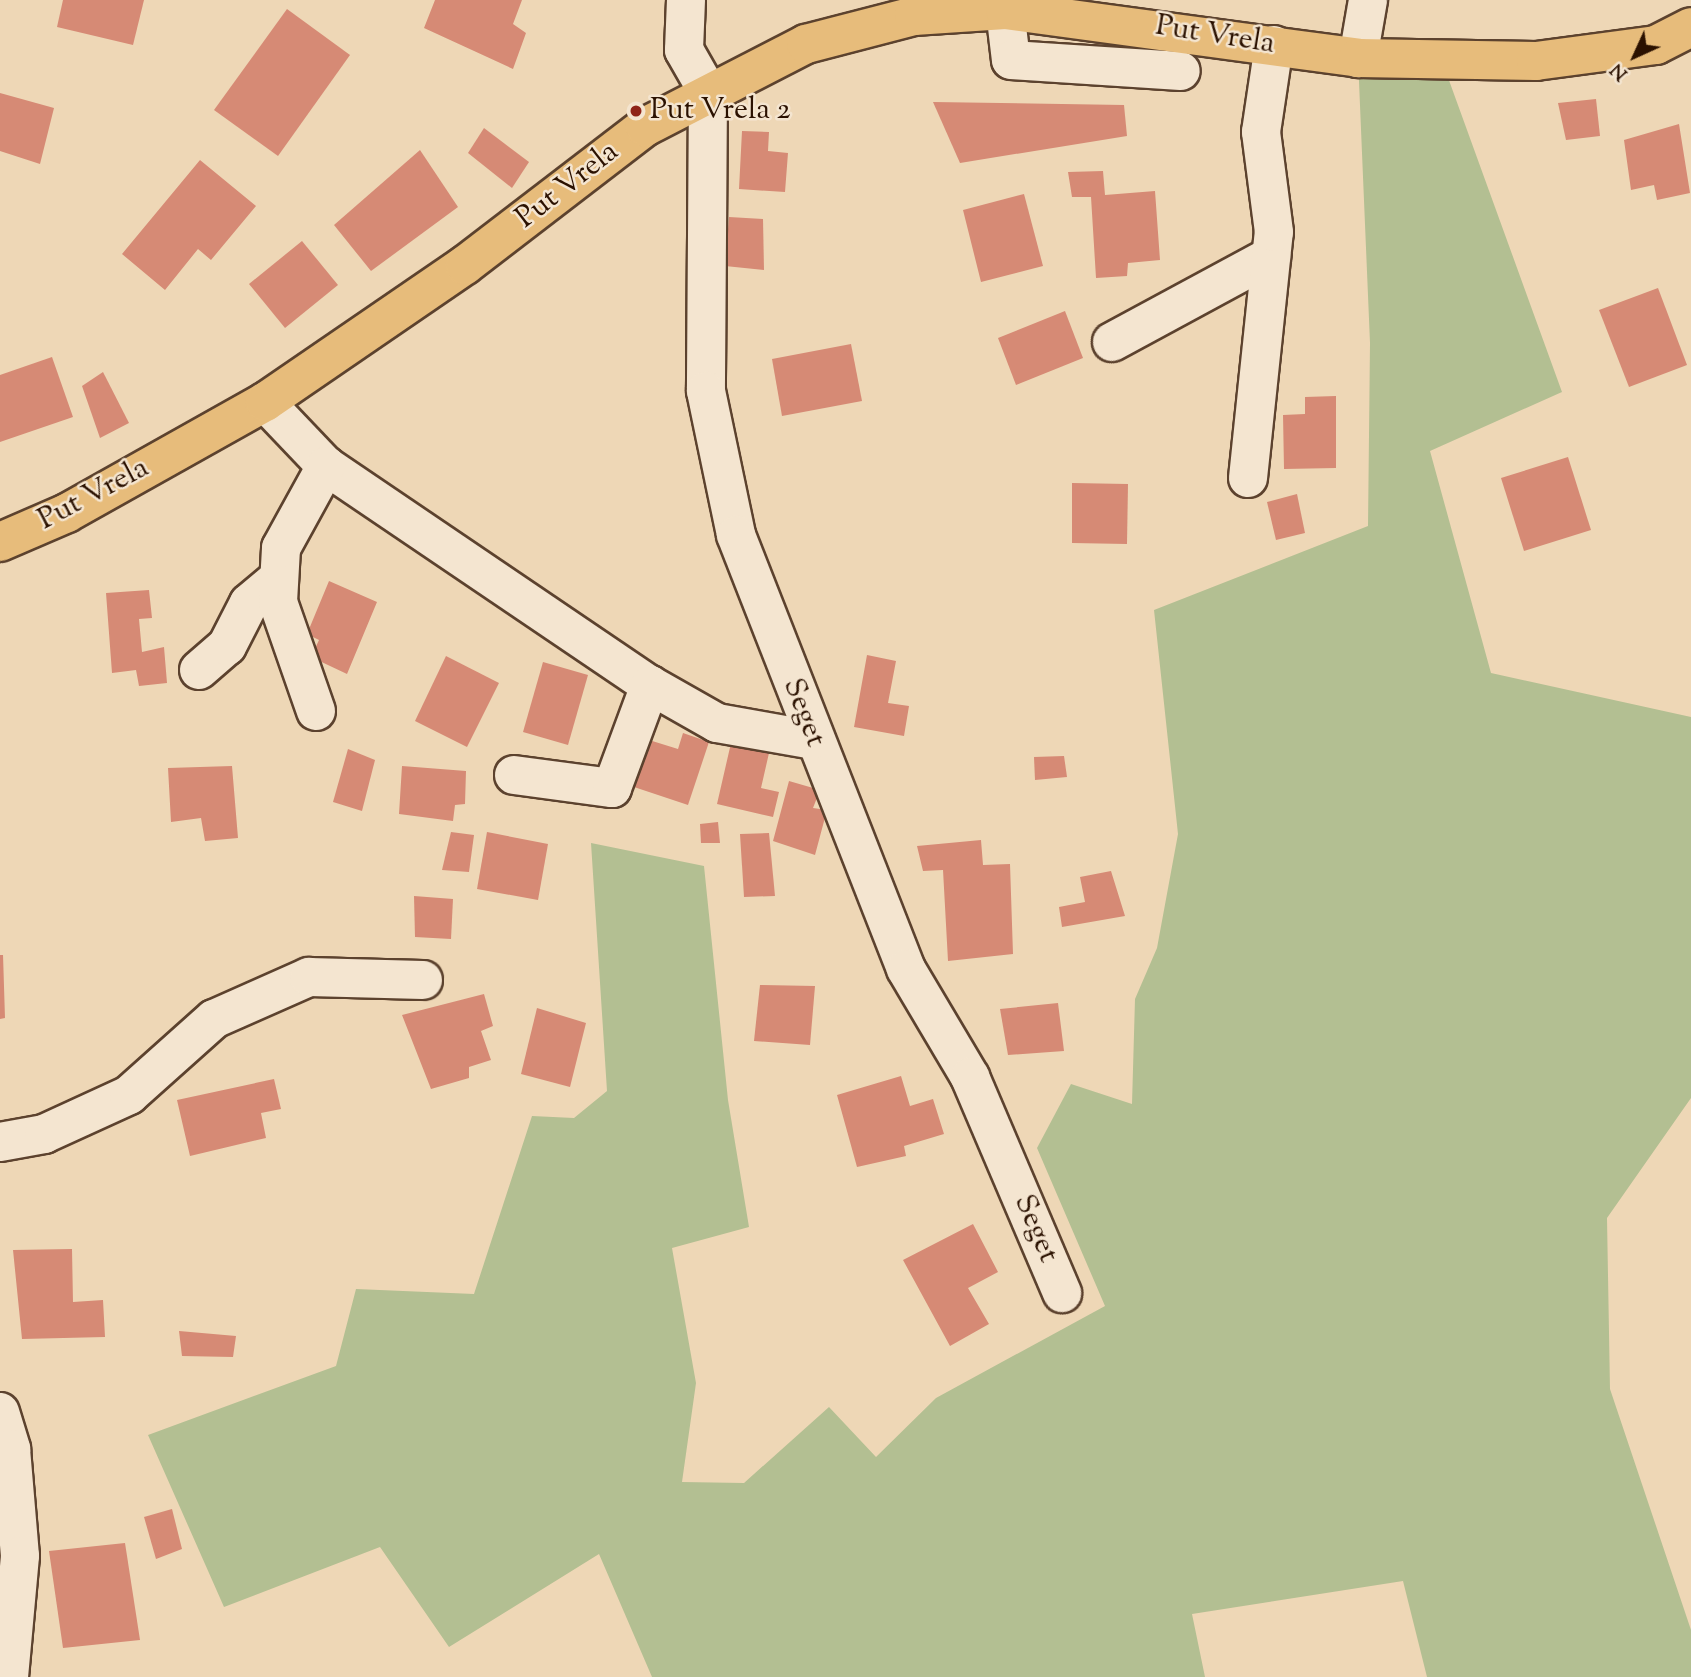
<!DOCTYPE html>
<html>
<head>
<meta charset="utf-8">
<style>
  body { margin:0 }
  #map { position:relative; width:1691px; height:1677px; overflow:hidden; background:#eed7b6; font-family:"Sorts Mill Goudy",serif }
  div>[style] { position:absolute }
  .green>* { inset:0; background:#b3bf92 }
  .building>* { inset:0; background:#d68a75 }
  .roads { filter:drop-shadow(2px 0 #5c422e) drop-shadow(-2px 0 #5c422e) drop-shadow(0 2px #5c422e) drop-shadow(0 -2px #5c422e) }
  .minor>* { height:38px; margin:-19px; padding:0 19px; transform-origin:19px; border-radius:19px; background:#f4e5d0 }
  .major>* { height:38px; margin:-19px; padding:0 19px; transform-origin:19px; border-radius:19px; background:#e7bc7b }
  .dots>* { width:19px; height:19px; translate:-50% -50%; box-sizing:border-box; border:4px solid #f4e5d0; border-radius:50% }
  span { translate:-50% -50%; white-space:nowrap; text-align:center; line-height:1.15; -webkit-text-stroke:5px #f4e5d0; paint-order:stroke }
  .street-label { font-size:30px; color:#2b1100 }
  .poi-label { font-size:30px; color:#2b1100 }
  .left { translate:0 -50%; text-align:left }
  .north { position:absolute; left:1600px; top:21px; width:70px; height:70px; -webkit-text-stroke:5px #f4e5d0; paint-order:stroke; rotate:225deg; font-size:19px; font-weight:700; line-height:28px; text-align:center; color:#2b1100 }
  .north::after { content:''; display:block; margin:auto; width:24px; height:32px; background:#2b1100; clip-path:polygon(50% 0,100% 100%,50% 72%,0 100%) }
</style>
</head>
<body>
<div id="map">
  <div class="green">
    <i style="clip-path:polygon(1358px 58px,1442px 61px,1562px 392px,1430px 451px,1491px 673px,1691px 717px,1691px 1098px,1607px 1218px,1610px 1389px,1691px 1630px,1691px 1677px,1427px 1677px,1403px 1581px,1192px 1614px,1205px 1677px,652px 1677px,599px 1554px,449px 1647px,380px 1547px,224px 1607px,148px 1435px,336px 1366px,356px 1289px,474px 1294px,532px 1116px,574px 1118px,607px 1091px,591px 843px,704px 866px,728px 1100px,749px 1227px,672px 1248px,696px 1383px,682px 1482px,744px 1483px,829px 1407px,876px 1457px,936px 1398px,1105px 1306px,1037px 1148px,1071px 1084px,1132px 1104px,1135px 999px,1157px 948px,1178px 834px,1154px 610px,1368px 526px,1370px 343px)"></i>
  </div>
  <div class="building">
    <i style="clip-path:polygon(63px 0,144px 0,133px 45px,57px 27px)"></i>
    <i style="clip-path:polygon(435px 0,522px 0,513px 24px,526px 33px,513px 69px,424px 28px)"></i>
    <i style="clip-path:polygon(287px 9px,350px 55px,278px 156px,214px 110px)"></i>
    <i style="clip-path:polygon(0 93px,54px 108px,40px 164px,0 151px)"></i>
    <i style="clip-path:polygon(1596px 99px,1600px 136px,1566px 140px,1558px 103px)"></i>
    <i style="clip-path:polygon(933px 102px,1124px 105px,1127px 136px,960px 163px)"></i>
    <i style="clip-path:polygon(1679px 124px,1690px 193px,1657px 200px,1654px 185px,1631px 190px,1624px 140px)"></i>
    <i style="clip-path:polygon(484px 128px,529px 162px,512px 188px,468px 153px)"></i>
    <i style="clip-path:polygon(742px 131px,769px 132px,768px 151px,788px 153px,785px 192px,739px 189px)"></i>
    <i style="clip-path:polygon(420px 150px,458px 207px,371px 271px,334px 225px)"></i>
    <i style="clip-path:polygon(200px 160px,256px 206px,211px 260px,198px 249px,165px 290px,122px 254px)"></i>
    <i style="clip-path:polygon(1103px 171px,1105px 195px,1155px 191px,1160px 260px,1128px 263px,1127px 276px,1096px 278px,1091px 197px,1072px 197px,1068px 172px)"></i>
    <i style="clip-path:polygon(1024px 194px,1043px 266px,981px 282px,963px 210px)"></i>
    <i style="clip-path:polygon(729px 217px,763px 219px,764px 270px,725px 266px)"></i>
    <i style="clip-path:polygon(302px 241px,338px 285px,285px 328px,249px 284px)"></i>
    <i style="clip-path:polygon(1658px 288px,1687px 365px,1629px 387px,1599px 310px)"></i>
    <i style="clip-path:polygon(1065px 311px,1083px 358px,1016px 385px,998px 338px)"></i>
    <i style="clip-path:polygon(851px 344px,862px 401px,782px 416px,772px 359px)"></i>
    <i style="clip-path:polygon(52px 357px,73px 417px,0 442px,0 375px)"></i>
    <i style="clip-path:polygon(103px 372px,129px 423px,100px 438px,82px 386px)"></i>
    <i style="clip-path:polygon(1336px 396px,1336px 468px,1284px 469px,1283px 415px,1305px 414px,1305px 397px)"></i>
    <i style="clip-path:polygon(1568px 457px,1591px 530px,1524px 551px,1501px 478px)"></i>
    <i style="clip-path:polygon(1072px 483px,1128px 484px,1127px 544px,1072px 543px)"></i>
    <i style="clip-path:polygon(1297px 494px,1305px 533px,1276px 540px,1267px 502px)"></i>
    <i style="clip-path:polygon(329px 581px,377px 602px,347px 674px,311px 657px,319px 640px,307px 634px)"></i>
    <i style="clip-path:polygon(149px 590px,152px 618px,139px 619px,142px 652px,164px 647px,167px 683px,139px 686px,136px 670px,112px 673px,106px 593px)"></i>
    <i style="clip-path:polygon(867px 655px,896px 661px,888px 703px,909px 706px,904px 736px,854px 727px)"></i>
    <i style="clip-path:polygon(446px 656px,499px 683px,467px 747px,415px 721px)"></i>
    <i style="clip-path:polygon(543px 662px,588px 675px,568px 745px,523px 732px)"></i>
    <i style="clip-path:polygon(683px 733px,709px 742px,688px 805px,634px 787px,649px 740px,678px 749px)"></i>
    <i style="clip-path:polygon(731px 743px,769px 753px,761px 788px,779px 792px,773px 817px,717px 804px)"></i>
    <i style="clip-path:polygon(348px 749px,375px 760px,362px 811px,333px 802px)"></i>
    <i style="clip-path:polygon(1064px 756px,1067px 777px,1035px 780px,1034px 757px)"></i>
    <i style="clip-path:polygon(232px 766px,238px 838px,205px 841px,201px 818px,171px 822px,168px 768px)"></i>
    <i style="clip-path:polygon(402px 766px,466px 771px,465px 804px,455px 805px,453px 821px,399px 814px)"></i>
    <i style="clip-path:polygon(789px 781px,820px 790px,813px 808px,827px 810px,815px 855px,773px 841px)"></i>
    <i style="clip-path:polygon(718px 822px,720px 843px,701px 843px,700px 824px)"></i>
    <i style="clip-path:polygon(451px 832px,474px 835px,469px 872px,442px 870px)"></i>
    <i style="clip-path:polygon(487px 832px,548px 844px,538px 900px,477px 889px)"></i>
    <i style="clip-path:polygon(769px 833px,775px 896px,744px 897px,740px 834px)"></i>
    <i style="clip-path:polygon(981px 840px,983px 865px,1010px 864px,1013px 954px,948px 961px,943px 870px,923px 871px,917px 846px)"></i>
    <i style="clip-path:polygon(1111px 871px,1125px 916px,1062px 927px,1059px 907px,1085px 902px,1080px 877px)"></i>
    <i style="clip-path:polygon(414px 896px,453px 899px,451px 939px,415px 937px)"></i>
    <i style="clip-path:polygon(0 955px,3px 955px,5px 1018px,0 1019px)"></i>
    <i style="clip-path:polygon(760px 985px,815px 986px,810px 1045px,754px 1041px)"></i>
    <i style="clip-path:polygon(484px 994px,493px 1026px,481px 1031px,491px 1060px,469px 1067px,469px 1078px,431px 1089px,402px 1015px)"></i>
    <i style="clip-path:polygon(1058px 1003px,1064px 1051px,1008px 1055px,1000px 1009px)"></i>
    <i style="clip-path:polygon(537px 1008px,586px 1023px,570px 1087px,521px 1074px)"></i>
    <i style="clip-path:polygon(901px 1076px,910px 1106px,933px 1099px,944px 1134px,904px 1146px,906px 1156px,857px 1167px,837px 1095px)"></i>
    <i style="clip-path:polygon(274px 1079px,281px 1109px,261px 1113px,266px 1138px,190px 1156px,177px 1100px)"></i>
    <i style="clip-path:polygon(973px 1224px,998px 1272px,968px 1288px,989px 1324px,950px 1346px,903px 1260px)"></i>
    <i style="clip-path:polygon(72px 1249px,73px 1302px,103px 1300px,105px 1337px,22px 1339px,13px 1250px)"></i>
    <i style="clip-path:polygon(179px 1331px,236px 1336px,233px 1357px,182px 1356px)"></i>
    <i style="clip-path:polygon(172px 1509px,182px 1549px,156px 1559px,144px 1517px)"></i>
    <i style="clip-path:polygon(125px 1543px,140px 1640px,63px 1648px,49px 1551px)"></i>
  </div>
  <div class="roads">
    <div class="minor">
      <i style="left:686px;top:0;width:50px;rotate:92.3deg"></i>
      <i style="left:684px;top:50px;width:48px;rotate:60.3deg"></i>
      <i style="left:708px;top:92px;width:299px;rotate:90.4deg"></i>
      <i style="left:706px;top:391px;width:147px;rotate:78.2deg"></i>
      <i style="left:736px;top:535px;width:466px;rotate:68.6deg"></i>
      <i style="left:906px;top:969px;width:126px;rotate:59.3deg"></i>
      <i style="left:970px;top:1077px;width:235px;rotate:66.9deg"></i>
      <i style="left:1005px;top:10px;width:50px;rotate:83.2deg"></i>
      <i style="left:1011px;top:60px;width:170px;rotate:3.7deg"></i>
      <i style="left:1358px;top:58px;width:59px;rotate:-80.2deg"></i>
      <i style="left:1112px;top:342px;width:181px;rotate:-28.4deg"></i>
      <i style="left:265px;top:402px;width:88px;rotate:46.4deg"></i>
      <i style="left:326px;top:466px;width:391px;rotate:34.1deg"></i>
      <i style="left:650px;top:685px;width:77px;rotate:29.6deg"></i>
      <i style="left:717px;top:723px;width:97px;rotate:10deg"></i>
      <i style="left:1248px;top:478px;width:247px;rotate:-84deg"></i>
      <i style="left:1274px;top:232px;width:101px;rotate:-97.4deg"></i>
      <i style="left:1261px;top:132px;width:88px;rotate:-81.5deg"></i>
      <i style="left:199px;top:670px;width:37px;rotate:-41deg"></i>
      <i style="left:227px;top:646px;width:48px;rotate:-62.9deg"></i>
      <i style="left:249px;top:603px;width:39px;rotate:-40deg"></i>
      <i style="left:316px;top:711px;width:115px;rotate:-109.2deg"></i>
      <i style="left:278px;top:602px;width:54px;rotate:-86.8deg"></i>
      <i style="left:281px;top:548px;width:94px;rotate:-61.2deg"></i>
      <i style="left:514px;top:775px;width:99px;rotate:7.6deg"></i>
      <i style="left:612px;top:788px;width:110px;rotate:-69.7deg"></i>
      <i style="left:0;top:1142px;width:45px;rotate:-10.3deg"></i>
      <i style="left:44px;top:1134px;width:94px;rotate:-24.6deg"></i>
      <i style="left:129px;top:1095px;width:114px;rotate:-41.8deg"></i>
      <i style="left:214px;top:1019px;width:104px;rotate:-23.9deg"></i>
      <i style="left:309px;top:977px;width:114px;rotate:1.5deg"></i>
      <i style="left:0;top:1412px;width:39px;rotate:73deg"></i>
      <i style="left:11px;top:1449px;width:107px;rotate:85.2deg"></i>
      <i style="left:20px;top:1556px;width:121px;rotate:95.2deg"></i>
    </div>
    <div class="major">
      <i style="left:0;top:542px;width:73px;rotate:-23.4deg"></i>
      <i style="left:67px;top:513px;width:227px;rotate:-29.3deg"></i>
      <i style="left:265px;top:402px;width:242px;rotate:-34.4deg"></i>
      <i style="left:465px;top:265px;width:227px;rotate:-37.5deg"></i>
      <i style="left:645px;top:127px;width:181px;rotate:-27.3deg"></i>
      <i style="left:806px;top:44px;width:112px;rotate:-14.5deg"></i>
      <i style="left:914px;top:16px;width:91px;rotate:-3.8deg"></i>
      <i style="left:1005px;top:10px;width:356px;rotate:7.7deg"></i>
      <i style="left:1358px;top:58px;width:178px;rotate:1deg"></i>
      <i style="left:1536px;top:61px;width:121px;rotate:-7.6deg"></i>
      <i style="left:1656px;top:45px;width:39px;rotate:-27deg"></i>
    </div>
  </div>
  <div class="dots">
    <i style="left:636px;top:111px;background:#8f2418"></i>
  </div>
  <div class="street-label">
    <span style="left:1215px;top:36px;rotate:9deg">Put Vrela</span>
    <span style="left:568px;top:186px;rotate:-38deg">Put Vrela</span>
    <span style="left:94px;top:495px;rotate:-28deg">Put Vrela</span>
    <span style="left:803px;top:713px;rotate:69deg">Seget</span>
    <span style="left:1035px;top:1229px;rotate:67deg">Seget</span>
  </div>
  <div class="poi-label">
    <span class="left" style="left:650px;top:111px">Put Vrela 2</span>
  </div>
  <div class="north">N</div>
</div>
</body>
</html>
